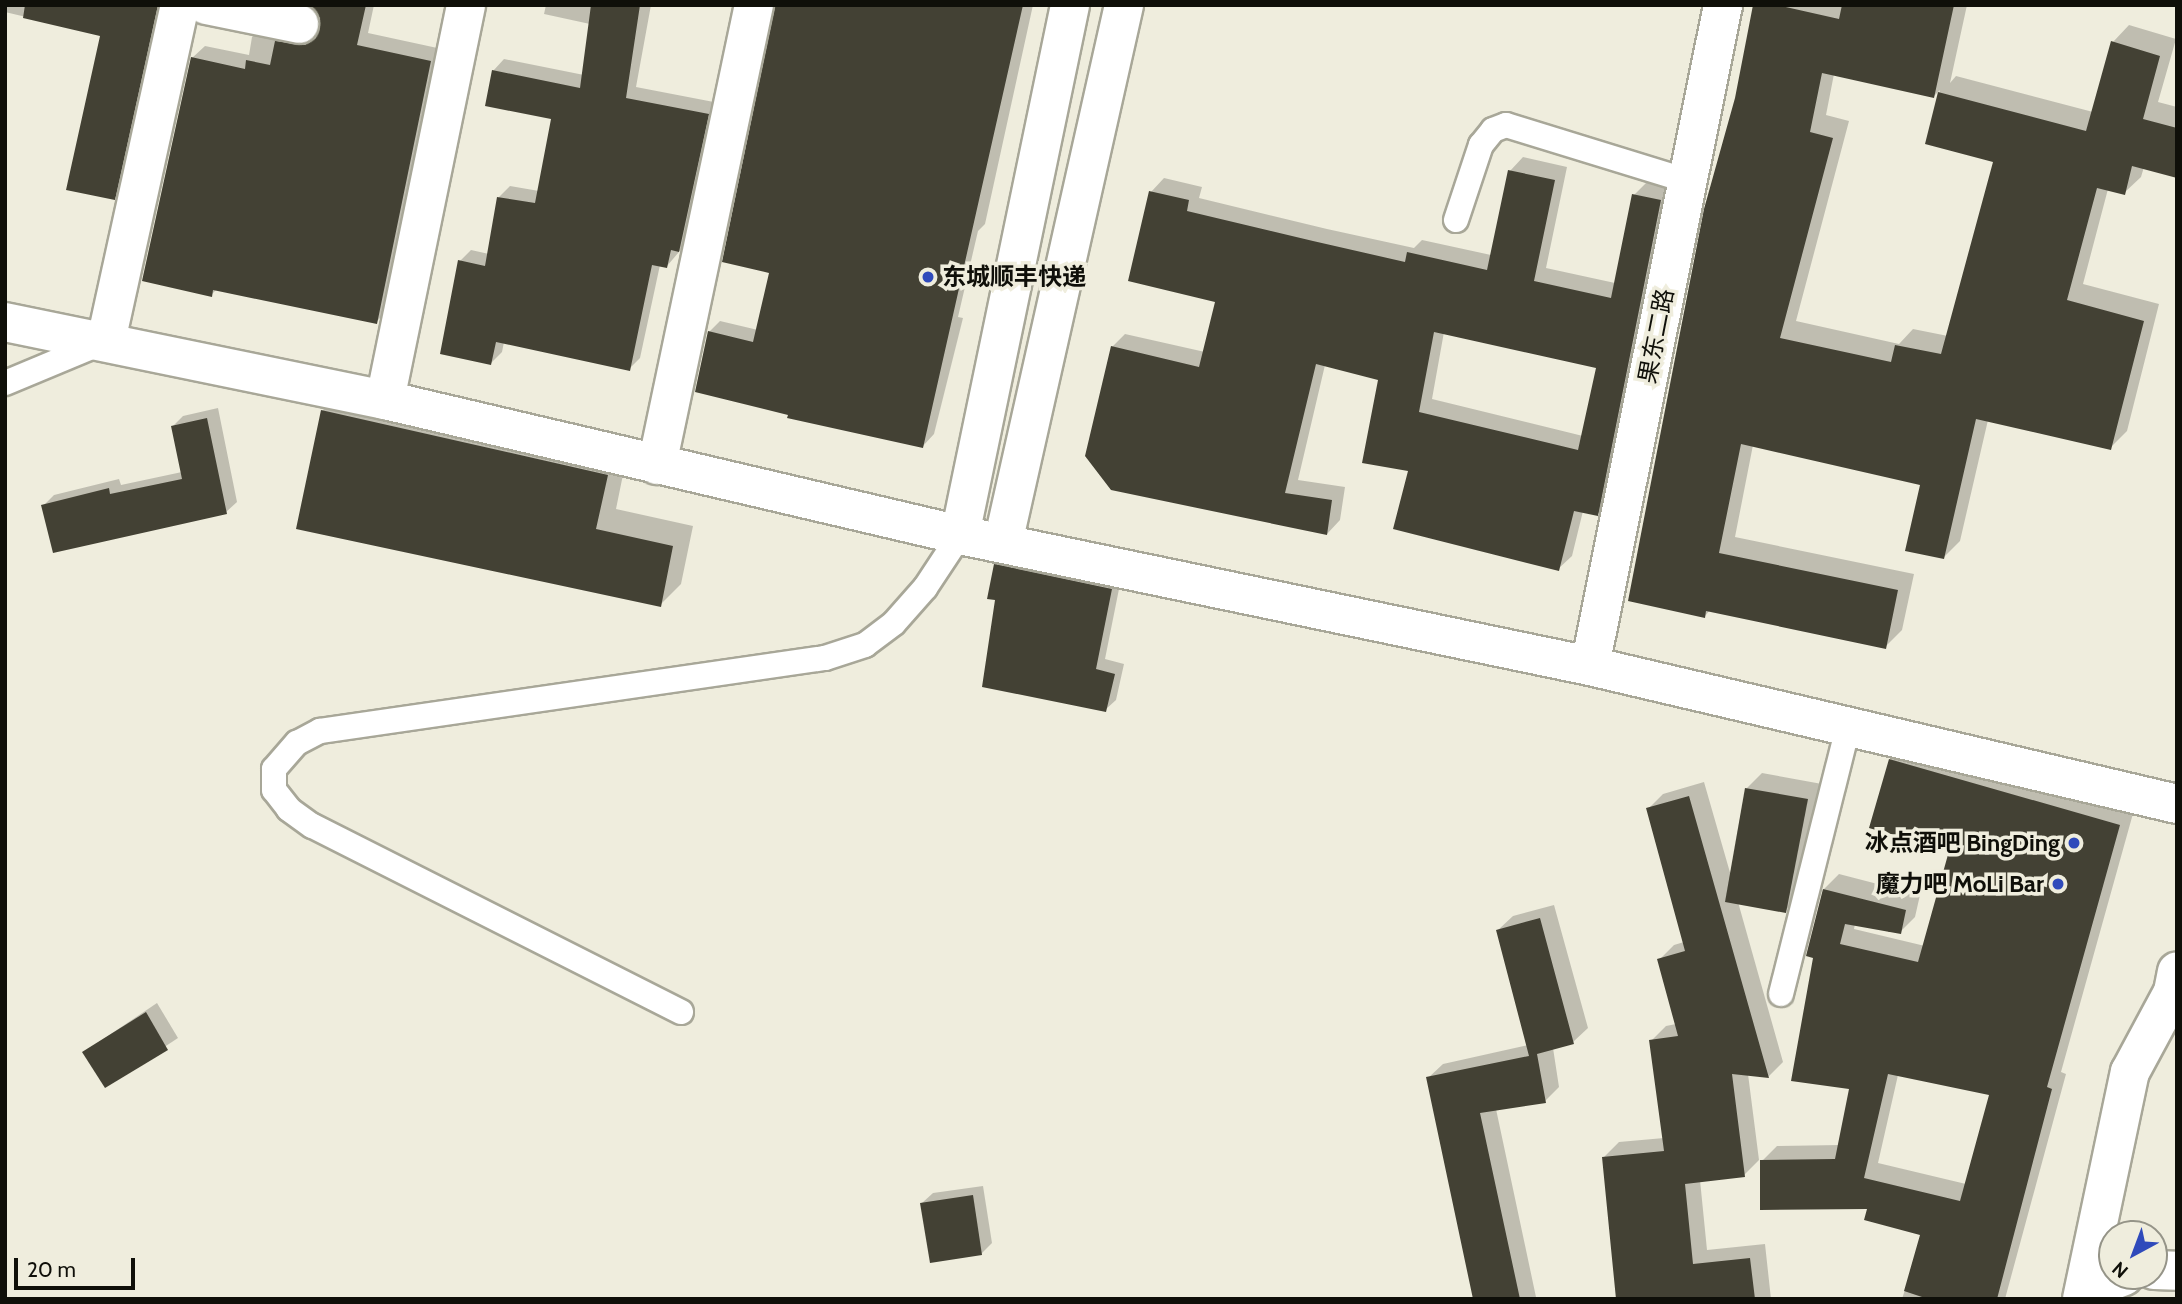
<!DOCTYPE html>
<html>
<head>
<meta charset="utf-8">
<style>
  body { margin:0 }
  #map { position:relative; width:2182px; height:1304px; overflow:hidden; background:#efeddd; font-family:Cabin,"Noto Sans SC",sans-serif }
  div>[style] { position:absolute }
  .shadow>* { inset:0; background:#0003 }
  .building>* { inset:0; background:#434134 }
  .roads { filter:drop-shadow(2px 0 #a8a798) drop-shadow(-2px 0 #a8a798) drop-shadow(0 2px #a8a798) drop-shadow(0 -2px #a8a798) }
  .service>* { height:24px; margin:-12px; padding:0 12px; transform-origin:12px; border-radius:12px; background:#fff }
  .minor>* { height:38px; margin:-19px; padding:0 19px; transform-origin:19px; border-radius:19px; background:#fff }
  .tertiary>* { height:38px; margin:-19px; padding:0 19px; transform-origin:19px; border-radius:19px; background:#fff }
  .secondary>* { height:38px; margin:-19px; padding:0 19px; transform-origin:19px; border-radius:19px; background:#fff }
  .dots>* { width:19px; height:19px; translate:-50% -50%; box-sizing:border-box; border:4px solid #efeddd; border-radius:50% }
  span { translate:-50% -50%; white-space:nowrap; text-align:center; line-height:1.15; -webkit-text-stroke:7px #efeddd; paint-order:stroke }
  .poi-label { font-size:24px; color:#0f0f09; font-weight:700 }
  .left { translate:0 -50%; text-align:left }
  .right { translate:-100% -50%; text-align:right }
  .street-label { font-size:24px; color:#0f0f09 }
  .frame { position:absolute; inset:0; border:7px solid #0f0f09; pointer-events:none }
  .north { position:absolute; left:2098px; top:1220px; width:70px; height:70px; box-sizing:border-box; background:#efeddd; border:2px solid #959488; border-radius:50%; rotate:221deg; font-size:19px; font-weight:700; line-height:28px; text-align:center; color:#0f0f09 }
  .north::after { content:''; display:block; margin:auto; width:24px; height:32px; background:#2f4abb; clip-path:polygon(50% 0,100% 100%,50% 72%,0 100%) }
  .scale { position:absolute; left:14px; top:1258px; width:121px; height:32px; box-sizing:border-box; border:4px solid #0f0f09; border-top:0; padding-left:9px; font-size:21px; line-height:24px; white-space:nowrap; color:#0f0f09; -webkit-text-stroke:5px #efeddd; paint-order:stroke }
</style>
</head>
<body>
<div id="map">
  <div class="shadow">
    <i style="clip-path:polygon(5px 5px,167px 5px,127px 185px,114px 198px,102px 35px,5px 12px)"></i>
    <i style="clip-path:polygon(312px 5px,374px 5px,368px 33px,442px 49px,388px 310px,376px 322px,217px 289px,211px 295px,192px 58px,205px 46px,249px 55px,252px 37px,264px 25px,318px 33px,322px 28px)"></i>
    <i style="clip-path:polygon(546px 5px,651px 5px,636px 87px,719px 103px,690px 239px,667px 266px,660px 265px,640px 358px,629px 369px,504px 342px,502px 352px,491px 363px,460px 261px,471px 250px,489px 254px,499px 197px,510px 186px,539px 191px,553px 117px,493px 71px,504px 59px,584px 75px,590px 24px,544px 14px)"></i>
    <i style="clip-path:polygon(776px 5px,1033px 5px,985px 224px,978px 231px,958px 317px,963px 318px,934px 434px,923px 446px,790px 413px,709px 332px,720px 321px,758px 330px,771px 272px)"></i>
    <i style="clip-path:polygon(evenodd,1755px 5px,1967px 5px,1950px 83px,1956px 76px,2093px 112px,2113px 42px,2129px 25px,2176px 39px,2158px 102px,2177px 107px,2177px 176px,2144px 167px,2141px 177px,2124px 193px,2108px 189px,2083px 284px,2159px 304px,2127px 431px,2110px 448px,1988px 420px,1960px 541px,1944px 557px,1922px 483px,1753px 445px,1735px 537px,1914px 574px,1902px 630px,1885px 647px,1710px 610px,1705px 616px,1755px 5px,1834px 74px,1934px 96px,1940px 90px,1927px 143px,1995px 160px,1948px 336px,1913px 329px,1899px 344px,1796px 321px,1849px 121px,1826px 115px,1834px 74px)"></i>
    <i style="clip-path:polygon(evenodd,1523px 157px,1567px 167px,1546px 268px,1615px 283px,1634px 195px,1647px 182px,1674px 187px,1611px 501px,1597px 514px,1583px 511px,1572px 556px,1558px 569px,1410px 469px,1380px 379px,1325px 365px,1298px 480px,1345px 487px,1340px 520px,1327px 534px,1112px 347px,1125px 334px,1205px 352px,1217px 301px,1151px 192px,1164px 178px,1202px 187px,1199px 198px,1327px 229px,1414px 248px,1422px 240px,1491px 255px,1510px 171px,1523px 157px,1444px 332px,1598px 367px,1583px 436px,1432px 399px,1444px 332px)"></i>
    <i style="clip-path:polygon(343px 390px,627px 455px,616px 509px,693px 526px,681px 584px,660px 605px,322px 411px)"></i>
    <i style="clip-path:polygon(218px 408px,237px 502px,226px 512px,43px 506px,54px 495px,119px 479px,121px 485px,182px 472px,173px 426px,183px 416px)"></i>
    <i style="clip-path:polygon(1006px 555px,1121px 579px,1105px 659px,1124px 664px,1116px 700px,1105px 710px,997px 599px,995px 565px)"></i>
    <i style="clip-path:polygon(evenodd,1905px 745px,2134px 810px,2061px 1072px,2066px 1074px,2005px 1299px,1902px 1299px,1923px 1234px,1762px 1161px,1777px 1146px,1840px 1145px,1851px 1087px,1815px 956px,1824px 889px,1839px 874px,1920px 895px,1915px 917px,1900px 932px,1855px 924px,1854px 929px,1925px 946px,1951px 850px,1890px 760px,1905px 745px,1898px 1075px,1991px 1094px,1966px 1184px,1878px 1163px,1898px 1075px)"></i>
    <i style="clip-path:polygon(1762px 773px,1822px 784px,1801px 895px,1785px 911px,1738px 902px,1783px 1062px,1768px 1077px,1748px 1074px,1759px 1160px,1744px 1175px,1700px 1180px,1707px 1250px,1765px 1244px,1771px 1299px,1618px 1299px,1604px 1157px,1619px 1142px,1664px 1138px,1651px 1041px,1666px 1026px,1676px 1024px,1659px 960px,1674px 945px,1684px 942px,1648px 809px,1663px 794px,1704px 782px,1731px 876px,1746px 789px)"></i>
    <i style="clip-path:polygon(1554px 905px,1588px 1028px,1573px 1042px,1553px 1048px,1559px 1087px,1545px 1101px,1496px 1109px,1536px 1297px,1565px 1299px,1475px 1299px,1428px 1078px,1443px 1064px,1528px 1045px,1498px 930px,1513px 916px)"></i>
    <i style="clip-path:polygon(157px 1003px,178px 1038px,105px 1086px,84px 1052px)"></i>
    <i style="clip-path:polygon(983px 1186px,992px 1243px,981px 1254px,922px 1203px,933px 1193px)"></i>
  </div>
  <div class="building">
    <i style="clip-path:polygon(25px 5px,158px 5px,115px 200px,66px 190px,100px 36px,23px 18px)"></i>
    <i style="clip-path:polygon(309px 5px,366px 5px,357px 45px,431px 61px,377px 324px,213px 290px,212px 297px,142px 281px,191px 57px,245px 69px,246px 60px,270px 65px,275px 41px,305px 45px,316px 38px,320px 18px)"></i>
    <i style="clip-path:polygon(591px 5px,640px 5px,626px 98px,709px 114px,679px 252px,671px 250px,667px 268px,652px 265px,630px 371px,496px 342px,491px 365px,440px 354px,458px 260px,485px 266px,497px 197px,535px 203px,551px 119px,485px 106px,492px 70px,580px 88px)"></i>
    <i style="clip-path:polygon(775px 5px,1023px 5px,923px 448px,787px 418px,788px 415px,695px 392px,708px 331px,753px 342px,769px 273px,722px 262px)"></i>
    <i style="clip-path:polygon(1753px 5px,1777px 5px,1839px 19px,1842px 5px,1954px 5px,1934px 98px,1822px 73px,1810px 132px,1833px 138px,1780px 338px,1891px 362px,1895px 345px,1941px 354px,1993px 162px,1925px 144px,1938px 92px,2086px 131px,2111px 41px,2160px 56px,2143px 119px,2177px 128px,2177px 178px,2132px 166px,2125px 195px,2097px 188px,2067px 300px,2144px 321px,2111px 450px,1976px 419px,1944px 559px,1905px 551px,1920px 485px,1741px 444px,1719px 553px,1898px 590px,1886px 649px,1706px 611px,1705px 618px,1628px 601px,1704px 209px,1735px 98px)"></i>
    <i style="clip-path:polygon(evenodd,1508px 170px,1555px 180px,1534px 281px,1611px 298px,1632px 194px,1661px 200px,1598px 516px,1574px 511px,1559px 571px,1393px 529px,1408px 471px,1362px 463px,1378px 380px,1316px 364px,1285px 493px,1332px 500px,1327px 535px,1111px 490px,1085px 456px,1111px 346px,1199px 367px,1215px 302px,1128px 281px,1149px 191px,1189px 200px,1187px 211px,1313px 241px,1405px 262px,1407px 252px,1487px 270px,1508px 170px,1434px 332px,1596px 368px,1578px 450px,1419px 412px,1434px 332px)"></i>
    <i style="clip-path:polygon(321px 410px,608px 475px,596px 529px,673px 546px,661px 607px,296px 529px)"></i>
    <i style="clip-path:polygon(207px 418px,227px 514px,53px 553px,41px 505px,109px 488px,110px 494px,182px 479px,171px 426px)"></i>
    <i style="clip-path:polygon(994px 564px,1112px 589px,1096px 669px,1115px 674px,1106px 712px,982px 687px,995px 600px,987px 599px)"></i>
    <i style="clip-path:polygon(evenodd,1889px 759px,2120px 825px,2047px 1087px,2052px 1089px,1997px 1299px,1928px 1299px,1904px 1291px,1920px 1235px,1864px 1220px,1867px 1209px,1760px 1210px,1760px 1160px,1835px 1159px,1849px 1089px,1791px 1081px,1813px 958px,1806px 956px,1823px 889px,1906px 910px,1901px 934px,1845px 924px,1840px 944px,1918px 962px,1949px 851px,1869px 828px,1889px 759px,1888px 1074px,1989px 1095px,1960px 1201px,1864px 1178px,1888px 1074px)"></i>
    <i style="clip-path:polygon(1745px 788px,1808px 799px,1786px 913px,1725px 902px)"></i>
    <i style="clip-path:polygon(1689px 796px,1769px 1078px,1732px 1074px,1745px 1177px,1685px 1184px,1693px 1264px,1750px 1258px,1755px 1299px,1616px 1299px,1602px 1157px,1664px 1151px,1649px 1040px,1678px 1036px,1657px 959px,1685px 951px,1646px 808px)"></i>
    <i style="clip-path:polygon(1540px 918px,1574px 1044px,1537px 1054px,1546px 1103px,1480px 1113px,1520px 1299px,1473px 1299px,1426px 1077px,1529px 1056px,1496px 930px)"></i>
    <i style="clip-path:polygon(146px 1012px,168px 1050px,105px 1088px,82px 1052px)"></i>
    <i style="clip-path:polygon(973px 1195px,982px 1255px,930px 1263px,920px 1203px)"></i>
  </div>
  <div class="roads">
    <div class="service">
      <i style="left:1456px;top:220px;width:79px;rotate:-71.6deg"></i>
      <i style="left:1481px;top:145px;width:19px;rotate:-51deg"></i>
      <i style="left:1493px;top:130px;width:14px;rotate:-21deg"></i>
      <i style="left:1506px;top:125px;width:190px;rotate:17.1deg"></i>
      <i style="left:5px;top:383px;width:104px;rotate:-22.6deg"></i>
      <i style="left:1781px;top:994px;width:275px;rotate:-75.9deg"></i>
      <i style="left:681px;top:1012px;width:413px;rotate:-153.2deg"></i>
      <i style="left:312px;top:826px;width:29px;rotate:-144deg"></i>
      <i style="left:289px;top:809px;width:24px;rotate:-128deg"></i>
      <i style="left:274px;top:790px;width:21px;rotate:-90deg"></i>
      <i style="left:274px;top:769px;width:35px;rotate:-49deg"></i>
      <i style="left:297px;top:743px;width:26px;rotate:-28deg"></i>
      <i style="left:320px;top:731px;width:510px;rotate:-8.23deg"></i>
      <i style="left:825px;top:658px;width:42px;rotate:-18deg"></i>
      <i style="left:865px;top:645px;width:36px;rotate:-37deg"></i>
      <i style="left:894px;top:623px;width:47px;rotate:-48.5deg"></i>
      <i style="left:925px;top:588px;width:64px;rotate:-56.6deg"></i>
    </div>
    <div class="minor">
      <i style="left:206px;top:5px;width:95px;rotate:11.5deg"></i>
      <i style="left:106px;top:341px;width:344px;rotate:-77.6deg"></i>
      <i style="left:385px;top:400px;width:403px;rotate:-78.4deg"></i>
      <i style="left:657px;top:465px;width:470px;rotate:-78.1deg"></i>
      <i style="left:1590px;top:666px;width:674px;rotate:-78.62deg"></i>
    </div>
    <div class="tertiary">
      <i style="left:5px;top:322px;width:388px;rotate:11.6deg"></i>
      <i style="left:385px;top:400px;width:591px;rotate:13.21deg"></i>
      <i style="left:960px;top:535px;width:643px;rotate:11.75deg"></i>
      <i style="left:1590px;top:666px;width:603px;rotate:13.23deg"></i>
      <i style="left:960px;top:535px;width:541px;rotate:-78.27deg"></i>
      <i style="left:1003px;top:543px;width:551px;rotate:-77.32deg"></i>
    </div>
    <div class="secondary">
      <i style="left:2154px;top:1270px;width:23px;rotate:2deg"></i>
      <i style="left:2082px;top:1299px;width:232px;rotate:-78.1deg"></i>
      <i style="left:2130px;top:1072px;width:91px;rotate:-61.7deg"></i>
      <i style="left:2173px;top:992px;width:21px;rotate:-79deg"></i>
      <i style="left:2088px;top:1299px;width:24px;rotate:-42deg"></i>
      <i style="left:2106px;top:1283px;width:19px;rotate:-21deg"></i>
    </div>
  </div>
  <div class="dots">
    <i style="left:928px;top:277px;background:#2f4abb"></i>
    <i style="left:2074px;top:843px;background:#2f4abb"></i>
    <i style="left:2058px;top:884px;background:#2f4abb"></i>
  </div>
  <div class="poi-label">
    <span class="left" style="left:942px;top:277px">东城顺丰快递</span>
    <span class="right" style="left:2060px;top:843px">冰点酒吧 BingDing</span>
    <span class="right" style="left:2044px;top:884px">魔力吧 MoLi Bar</span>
  </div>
  <div class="street-label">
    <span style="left:1656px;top:336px;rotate:-79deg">果东二路</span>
  </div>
  <div class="frame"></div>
  <div class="north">N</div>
  <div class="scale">20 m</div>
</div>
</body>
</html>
